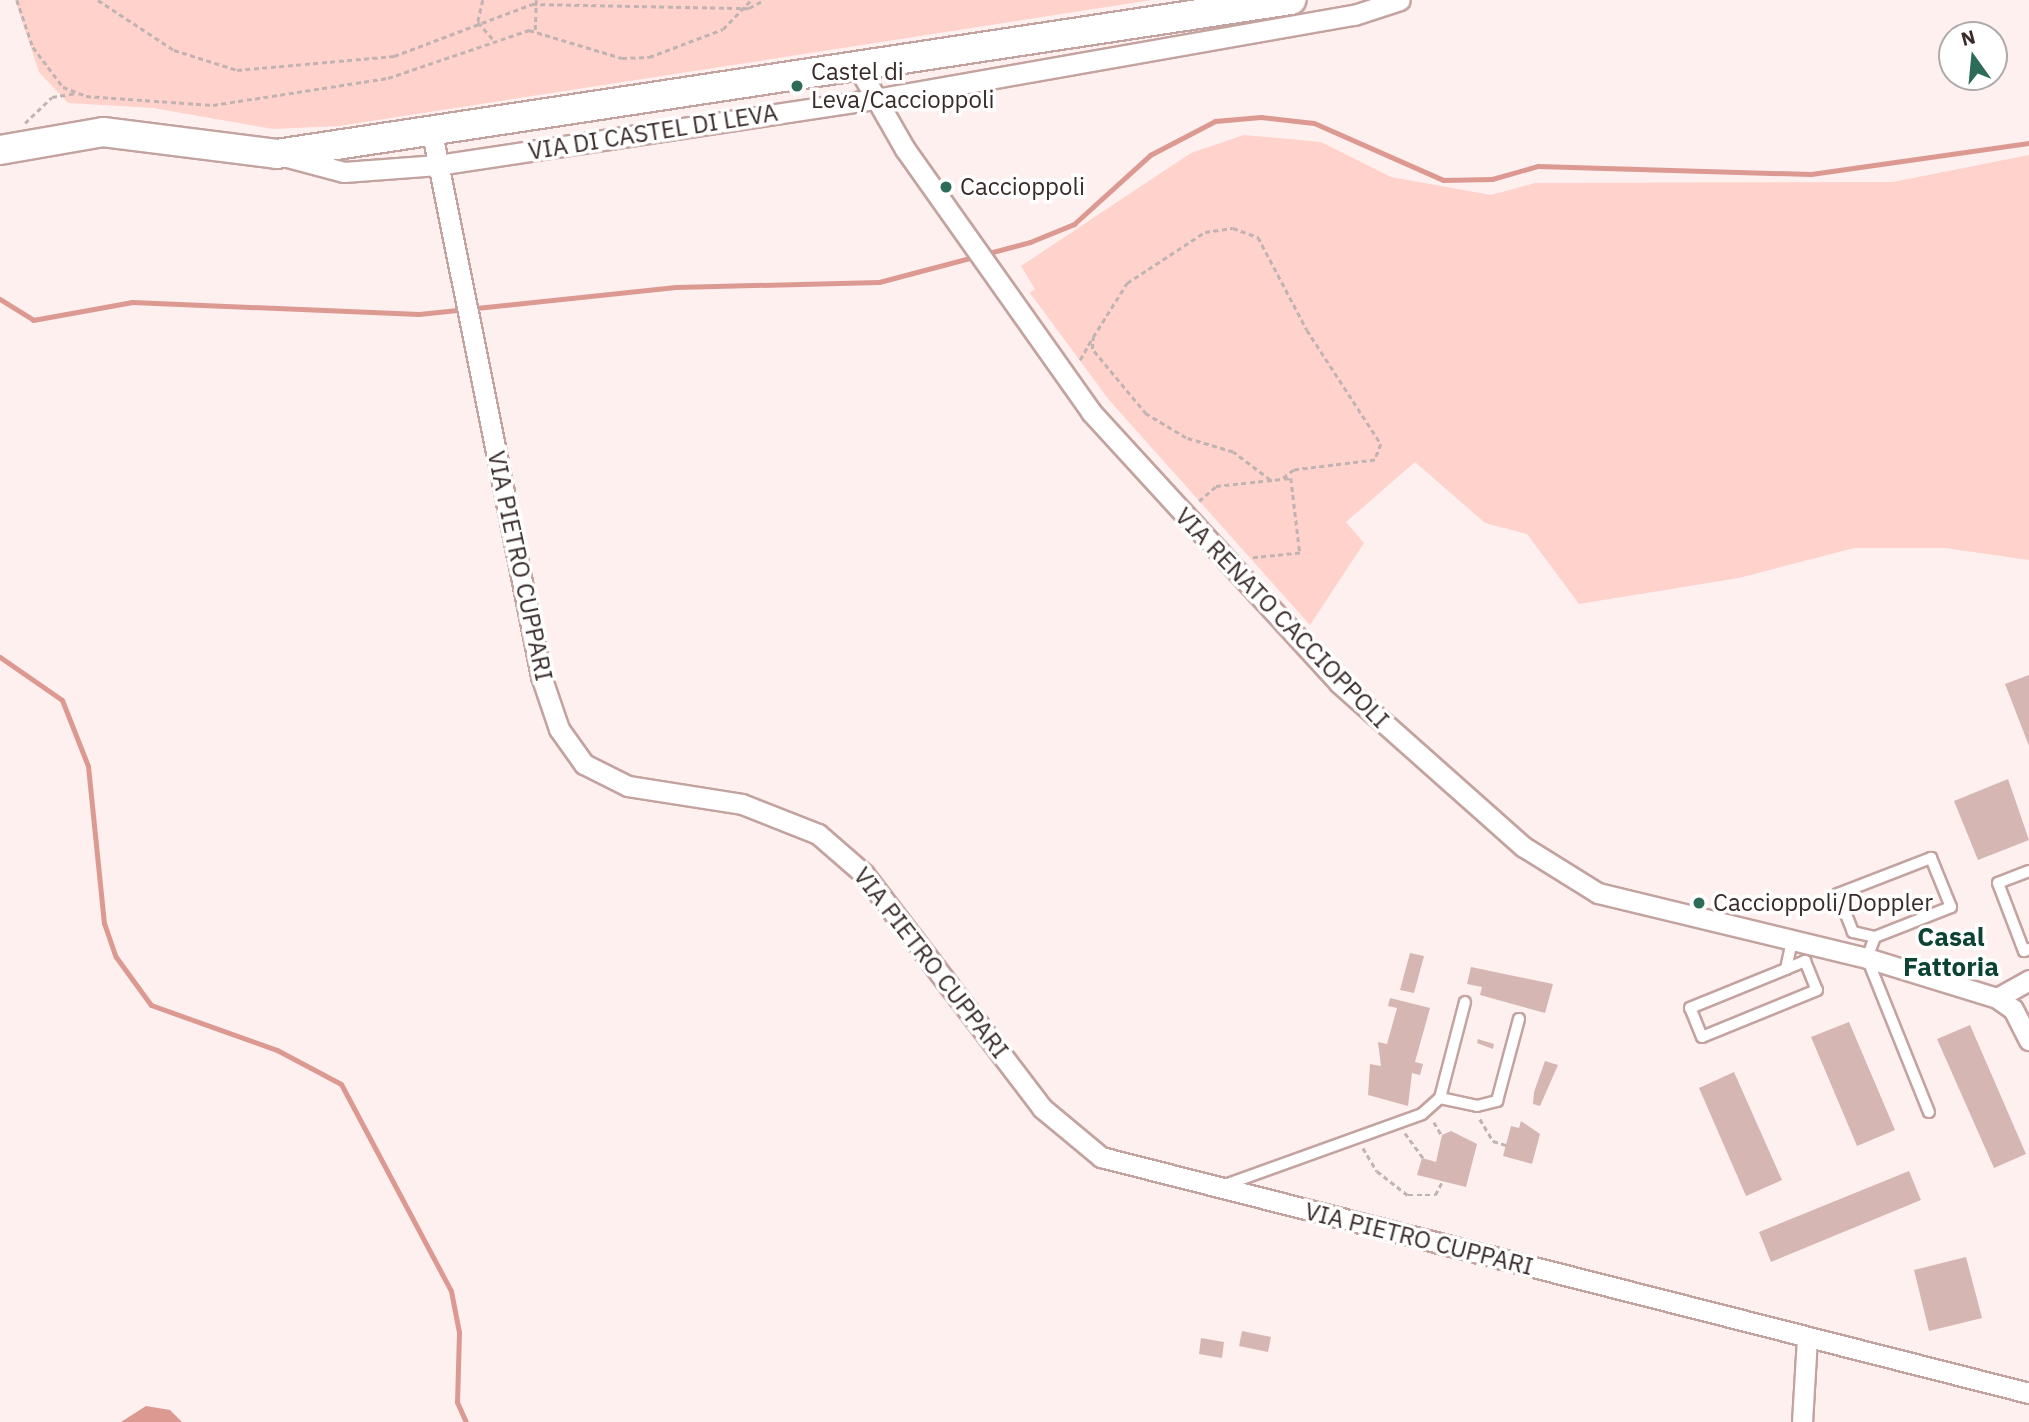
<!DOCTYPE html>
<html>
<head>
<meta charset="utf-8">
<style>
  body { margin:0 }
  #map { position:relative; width:2029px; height:1422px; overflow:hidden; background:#fef0ef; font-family:"IBM Plex Sans",sans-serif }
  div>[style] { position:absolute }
  .green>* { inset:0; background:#ffd2cc }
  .water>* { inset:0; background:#dc9992 }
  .stream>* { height:5px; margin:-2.5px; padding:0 2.5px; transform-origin:2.5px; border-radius:2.5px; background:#dc9992 }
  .building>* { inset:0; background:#d6b6b2 }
  .path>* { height:2.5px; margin-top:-1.25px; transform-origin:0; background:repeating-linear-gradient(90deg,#c1b3b2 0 5px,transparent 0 8.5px) }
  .roads { filter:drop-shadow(2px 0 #c3a39f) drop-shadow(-2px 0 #c3a39f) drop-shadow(0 2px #c3a39f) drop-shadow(0 -2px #c3a39f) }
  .lane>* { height:10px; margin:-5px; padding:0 5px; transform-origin:5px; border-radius:5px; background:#fff }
  .street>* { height:19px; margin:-9.5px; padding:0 9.5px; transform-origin:9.5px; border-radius:9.5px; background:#fff }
  .secondary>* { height:28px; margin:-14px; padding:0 14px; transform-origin:14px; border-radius:14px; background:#fff }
  .dots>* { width:19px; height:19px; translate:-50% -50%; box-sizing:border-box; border:4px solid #fff; border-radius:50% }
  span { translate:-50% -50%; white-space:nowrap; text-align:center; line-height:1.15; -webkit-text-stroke:7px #fff; paint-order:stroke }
  .poi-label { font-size:24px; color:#382b2a }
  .left { translate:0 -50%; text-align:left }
  .street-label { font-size:24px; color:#382b2a }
  .neighbourhood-label { font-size:26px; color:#0d4334; font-weight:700 }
  .north { position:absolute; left:1938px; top:21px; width:70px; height:70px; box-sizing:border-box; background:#fff; border:2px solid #afaaaa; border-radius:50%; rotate:345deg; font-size:19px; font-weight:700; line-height:28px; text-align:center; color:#382b2a }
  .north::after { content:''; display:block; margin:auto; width:24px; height:32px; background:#2d6c59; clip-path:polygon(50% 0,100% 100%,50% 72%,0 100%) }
</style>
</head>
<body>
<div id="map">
  <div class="green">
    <i style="clip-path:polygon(15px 0,1152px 0,339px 126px,273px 129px,153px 108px,68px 103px,39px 72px)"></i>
    <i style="clip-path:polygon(1244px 135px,1321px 142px,1391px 177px,1491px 195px,1535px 183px,1893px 182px,2029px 155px,2029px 560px,1945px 548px,1854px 548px,1739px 578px,1579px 604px,1527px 534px,1485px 523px,1415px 462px,1346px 522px,1364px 543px,1310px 625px,1109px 400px,1030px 293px,1035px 289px,1021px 266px,1191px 153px)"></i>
  </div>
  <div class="water">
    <i style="clip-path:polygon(146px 1406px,170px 1410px,182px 1422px,121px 1422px)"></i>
  </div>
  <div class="stream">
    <i style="left:0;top:299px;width:39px;rotate:32deg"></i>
    <i style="left:33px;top:320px;width:101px;rotate:-10.3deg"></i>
    <i style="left:132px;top:302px;width:287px;rotate:2.4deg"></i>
    <i style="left:419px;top:314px;width:258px;rotate:-6deg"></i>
    <i style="left:676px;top:287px;width:203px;rotate:-1.4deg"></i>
    <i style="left:879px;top:282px;width:156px;rotate:-14.8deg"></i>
    <i style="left:1030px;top:242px;width:48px;rotate:-22.2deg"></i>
    <i style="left:1074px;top:224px;width:103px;rotate:-42.2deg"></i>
    <i style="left:1150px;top:155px;width:73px;rotate:-27.6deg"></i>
    <i style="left:1215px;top:121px;width:46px;rotate:-5deg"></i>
    <i style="left:1261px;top:117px;width:53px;rotate:6.5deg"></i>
    <i style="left:1314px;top:123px;width:141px;rotate:23.8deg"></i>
    <i style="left:1443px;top:180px;width:49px;rotate:-1.2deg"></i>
    <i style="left:1492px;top:179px;width:48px;rotate:-15.8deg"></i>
    <i style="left:1538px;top:166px;width:273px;rotate:1.7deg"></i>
    <i style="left:1811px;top:174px;width:220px;rotate:-8.1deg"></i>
    <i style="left:0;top:657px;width:75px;rotate:34.7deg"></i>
    <i style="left:62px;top:700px;width:71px;rotate:68.5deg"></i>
    <i style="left:88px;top:766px;width:158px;rotate:84.2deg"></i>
    <i style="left:104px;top:923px;width:36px;rotate:71deg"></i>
    <i style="left:116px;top:957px;width:59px;rotate:53.9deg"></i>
    <i style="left:151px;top:1005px;width:134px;rotate:19.7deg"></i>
    <i style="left:277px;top:1050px;width:72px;rotate:28deg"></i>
    <i style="left:341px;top:1084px;width:234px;rotate:62deg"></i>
    <i style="left:451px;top:1291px;width:42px;rotate:79deg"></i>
    <i style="left:459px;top:1332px;width:70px;rotate:91.6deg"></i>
    <i style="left:457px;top:1402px;width:22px;rotate:66deg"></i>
  </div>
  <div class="building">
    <i style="clip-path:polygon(2029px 675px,2029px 746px,2005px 684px)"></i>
    <i style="clip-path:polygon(2008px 779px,2029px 840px,1978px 860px,1954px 801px)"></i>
    <i style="clip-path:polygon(1410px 953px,1424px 956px,1414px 993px,1400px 990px)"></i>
    <i style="clip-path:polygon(1471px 967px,1553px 984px,1545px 1013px,1480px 995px,1482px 987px,1467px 984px)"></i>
    <i style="clip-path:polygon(1390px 998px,1430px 1008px,1415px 1062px,1423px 1064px,1420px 1075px,1412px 1073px,1408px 1106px,1368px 1095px,1370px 1064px,1381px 1066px,1378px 1042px,1387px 1044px,1397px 1008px,1388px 1006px)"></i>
    <i style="clip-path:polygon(1849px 1022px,1895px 1130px,1857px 1146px,1811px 1037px)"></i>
    <i style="clip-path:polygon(1970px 1025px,2026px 1154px,1994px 1168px,1937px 1039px)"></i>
    <i style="clip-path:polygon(1478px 1039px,1494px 1044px,1493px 1049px,1477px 1043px)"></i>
    <i style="clip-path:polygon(1545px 1061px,1558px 1065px,1540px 1106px,1533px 1104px,1534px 1092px)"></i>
    <i style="clip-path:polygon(1734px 1072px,1782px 1180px,1746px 1196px,1699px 1088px)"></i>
    <i style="clip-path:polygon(1521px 1121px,1540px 1134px,1532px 1164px,1503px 1156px,1511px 1126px,1519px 1128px)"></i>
    <i style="clip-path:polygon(1451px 1131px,1477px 1144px,1466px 1187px,1417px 1175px,1422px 1158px,1436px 1162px,1442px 1135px)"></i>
    <i style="clip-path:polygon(1909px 1171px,1921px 1200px,1771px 1262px,1759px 1232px)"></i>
    <i style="clip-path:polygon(1966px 1257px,1982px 1318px,1929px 1331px,1914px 1270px)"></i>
    <i style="clip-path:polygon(1242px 1331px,1271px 1337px,1268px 1352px,1239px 1346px)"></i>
    <i style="clip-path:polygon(1201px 1338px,1224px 1342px,1222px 1358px,1199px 1354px)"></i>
  </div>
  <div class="path">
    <i style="left:17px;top:0;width:50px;rotate:71.2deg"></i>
    <i style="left:33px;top:47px;width:50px;rotate:53.1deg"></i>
    <i style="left:63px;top:87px;width:25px;rotate:21deg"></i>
    <i style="left:86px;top:96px;width:127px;rotate:4.1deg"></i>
    <i style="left:213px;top:105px;width:177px;rotate:-8.8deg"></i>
    <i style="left:388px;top:78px;width:149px;rotate:-18.8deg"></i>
    <i style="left:529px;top:30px;width:97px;rotate:16.8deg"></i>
    <i style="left:622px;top:58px;width:27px;rotate:-2deg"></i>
    <i style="left:649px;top:57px;width:79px;rotate:-20.7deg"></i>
    <i style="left:723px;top:29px;width:40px;rotate:-46deg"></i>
    <i style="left:98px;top:0;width:91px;rotate:33.3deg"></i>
    <i style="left:174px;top:50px;width:66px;rotate:17.6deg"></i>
    <i style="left:237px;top:70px;width:158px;rotate:-5.1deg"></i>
    <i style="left:394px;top:56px;width:147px;rotate:-20.6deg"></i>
    <i style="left:532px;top:4px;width:217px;rotate:1.1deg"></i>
    <i style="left:749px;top:8px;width:17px;rotate:-28deg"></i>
    <i style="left:483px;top:0;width:23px;rotate:103deg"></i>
    <i style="left:478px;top:22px;width:23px;rotate:49deg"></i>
    <i style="left:535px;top:30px;width:30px;rotate:-88deg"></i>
    <i style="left:25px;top:123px;width:37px;rotate:-44deg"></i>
    <i style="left:52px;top:97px;width:25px;rotate:-9deg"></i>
    <i style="left:1080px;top:360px;width:23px;rotate:-61deg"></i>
    <i style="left:1270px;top:480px;width:46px;rotate:-142.9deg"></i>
    <i style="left:1233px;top:452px;width:49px;rotate:-163.4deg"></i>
    <i style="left:1186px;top:438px;width:47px;rotate:-149deg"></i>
    <i style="left:1146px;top:414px;width:85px;rotate:-129.7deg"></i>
    <i style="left:1092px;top:349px;width:12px;rotate:-85deg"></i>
    <i style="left:1093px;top:337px;width:64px;rotate:-57.8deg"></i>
    <i style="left:1127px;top:283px;width:93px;rotate:-33.2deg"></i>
    <i style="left:1205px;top:232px;width:28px;rotate:-8deg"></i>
    <i style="left:1233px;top:228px;width:27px;rotate:20deg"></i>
    <i style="left:1258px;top:237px;width:105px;rotate:62.2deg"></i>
    <i style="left:1307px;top:330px;width:136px;rotate:57deg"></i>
    <i style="left:1381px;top:444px;width:17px;rotate:111deg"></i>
    <i style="left:1375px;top:460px;width:82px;rotate:173deg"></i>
    <i style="left:1294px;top:470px;width:15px;rotate:143deg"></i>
    <i style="left:1199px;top:501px;width:23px;rotate:-41deg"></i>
    <i style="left:1216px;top:486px;width:75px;rotate:-6.1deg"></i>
    <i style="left:1291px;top:478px;width:76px;rotate:83.2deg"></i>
    <i style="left:1300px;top:553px;width:50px;rotate:174.3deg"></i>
    <i style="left:1480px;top:1119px;width:26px;rotate:59deg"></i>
    <i style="left:1493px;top:1141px;width:14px;rotate:17deg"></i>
    <i style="left:1434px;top:1122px;width:16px;rotate:60deg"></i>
    <i style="left:1405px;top:1133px;width:31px;rotate:54deg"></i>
    <i style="left:1363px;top:1148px;width:27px;rotate:59deg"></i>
    <i style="left:1377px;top:1171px;width:39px;rotate:38deg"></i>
    <i style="left:1408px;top:1195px;width:27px"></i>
    <i style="left:1435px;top:1195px;width:15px;rotate:-62deg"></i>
  </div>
  <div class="roads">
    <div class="lane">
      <i style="left:1931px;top:858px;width:53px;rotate:67.8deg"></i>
      <i style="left:1951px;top:907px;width:82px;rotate:158.5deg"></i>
      <i style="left:1875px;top:937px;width:23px;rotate:-167deg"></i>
      <i style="left:1853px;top:932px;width:41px;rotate:-111.5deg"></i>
      <i style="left:1838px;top:894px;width:100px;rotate:-21.2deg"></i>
      <i style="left:2029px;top:871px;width:33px;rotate:159deg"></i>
      <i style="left:1998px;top:883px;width:73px;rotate:69.1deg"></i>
      <i style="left:2024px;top:951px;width:5px;rotate:-22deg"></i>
      <i style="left:1875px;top:937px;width:22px;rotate:111deg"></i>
      <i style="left:1867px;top:958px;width:166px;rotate:68.1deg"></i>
      <i style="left:1786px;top:969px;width:21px;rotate:-23deg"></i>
      <i style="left:1805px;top:961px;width:31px;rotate:68deg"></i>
      <i style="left:1817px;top:990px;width:124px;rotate:157.8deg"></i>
      <i style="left:1702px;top:1037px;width:31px;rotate:-112deg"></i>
      <i style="left:1690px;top:1008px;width:104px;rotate:-22.1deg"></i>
      <i style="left:1786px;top:969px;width:30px;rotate:-78deg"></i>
      <i style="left:1440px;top:1098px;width:38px;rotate:12deg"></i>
      <i style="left:1477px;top:1106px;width:21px;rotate:-14deg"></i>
      <i style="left:1497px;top:1101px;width:85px;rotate:-75deg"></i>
      <i style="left:1225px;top:1185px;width:209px;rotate:-19.8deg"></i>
      <i style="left:1422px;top:1114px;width:24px;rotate:-42deg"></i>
      <i style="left:1440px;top:1098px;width:99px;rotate:-75.4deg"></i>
    </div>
    <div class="street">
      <i style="left:858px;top:67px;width:95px;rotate:60.2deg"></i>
      <i style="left:905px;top:149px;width:322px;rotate:54.7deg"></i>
      <i style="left:1091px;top:412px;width:367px;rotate:47.5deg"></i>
      <i style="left:1339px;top:683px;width:247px;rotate:41.6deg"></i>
      <i style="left:1524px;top:847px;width:87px;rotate:31.9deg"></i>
      <i style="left:1598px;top:893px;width:277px;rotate:13.6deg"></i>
      <i style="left:1867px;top:958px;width:136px;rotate:17.1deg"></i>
      <i style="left:1997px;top:998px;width:19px;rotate:35deg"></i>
      <i style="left:2013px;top:1009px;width:35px;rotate:63deg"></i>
      <i style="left:432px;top:133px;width:554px;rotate:78.65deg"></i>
      <i style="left:541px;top:676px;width:56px;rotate:71.2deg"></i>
      <i style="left:559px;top:729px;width:43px;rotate:54.5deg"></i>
      <i style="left:584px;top:764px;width:49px;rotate:26.6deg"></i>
      <i style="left:628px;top:786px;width:115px;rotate:9deg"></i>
      <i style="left:742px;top:804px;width:82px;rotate:21.5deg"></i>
      <i style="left:818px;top:834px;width:61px;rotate:41deg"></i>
      <i style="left:864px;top:874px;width:294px;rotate:52.7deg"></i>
      <i style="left:1042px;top:1108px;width:77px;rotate:39.7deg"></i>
      <i style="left:1101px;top:1157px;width:958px;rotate:14.27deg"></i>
      <i style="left:280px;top:155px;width:66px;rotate:14.9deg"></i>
      <i style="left:344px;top:172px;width:94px;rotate:-4.3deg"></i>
      <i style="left:438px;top:165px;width:443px;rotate:-8.6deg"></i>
      <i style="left:876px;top:99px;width:485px;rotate:-10deg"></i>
      <i style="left:1354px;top:15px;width:48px;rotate:-18.1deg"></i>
      <i style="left:1997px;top:998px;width:37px;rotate:-29deg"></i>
      <i style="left:1802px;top:1422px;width:84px;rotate:-86.6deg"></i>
    </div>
    <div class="secondary">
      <i style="left:0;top:150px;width:105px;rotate:-9.9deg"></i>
      <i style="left:103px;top:132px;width:175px;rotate:7.2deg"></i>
      <i style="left:277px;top:154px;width:1026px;rotate:-8.64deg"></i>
    </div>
  </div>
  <div class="dots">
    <i style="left:797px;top:86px;background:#2d6c59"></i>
    <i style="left:946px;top:187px;background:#2d6c59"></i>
    <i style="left:1699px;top:903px;background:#2d6c59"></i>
  </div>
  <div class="poi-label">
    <span class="left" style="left:811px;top:86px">Castel di<br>Leva/Caccioppoli</span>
    <span class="left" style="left:960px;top:187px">Caccioppoli</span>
    <span class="left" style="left:1713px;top:903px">Caccioppoli/Doppler</span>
  </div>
  <div class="street-label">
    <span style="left:653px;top:132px;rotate:-9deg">VIA DI CASTEL DI LEVA</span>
    <span style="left:520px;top:566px;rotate:78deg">VIA PIETRO CUPPARI</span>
    <span style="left:1282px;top:618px;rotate:46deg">VIA RENATO CACCIOPPOLI</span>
    <span style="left:931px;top:963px;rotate:52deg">VIA PIETRO CUPPARI</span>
    <span style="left:1419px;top:1239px;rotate:14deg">VIA PIETRO CUPPARI</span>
  </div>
  <div class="neighbourhood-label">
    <span style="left:1951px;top:952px">Casal<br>Fattoria</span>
  </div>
  <div class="north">N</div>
</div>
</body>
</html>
